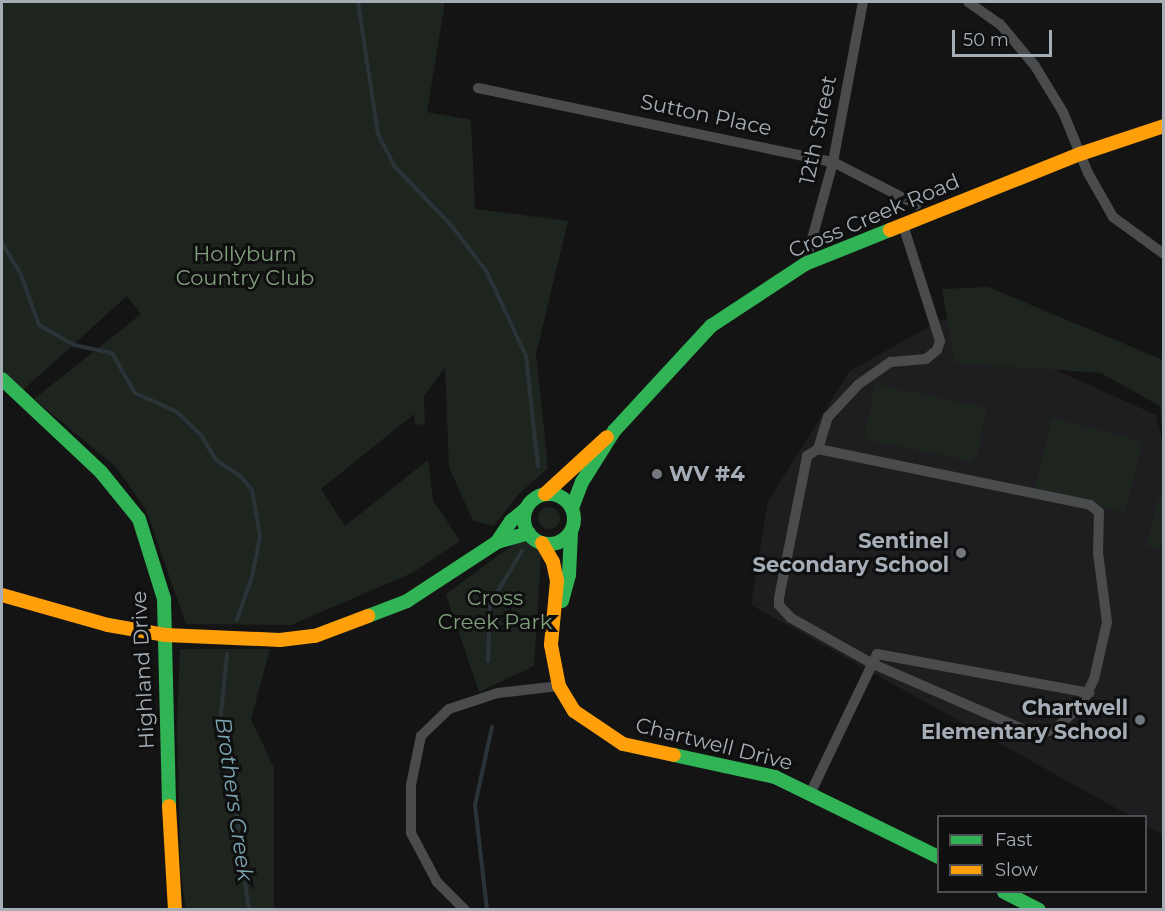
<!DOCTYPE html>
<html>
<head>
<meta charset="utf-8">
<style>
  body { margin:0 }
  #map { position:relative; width:1165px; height:911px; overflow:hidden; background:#141415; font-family:Montserrat,sans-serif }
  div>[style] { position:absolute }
  .built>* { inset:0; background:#1e1e20 }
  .green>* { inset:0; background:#1e251f }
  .round { border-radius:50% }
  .stream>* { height:4px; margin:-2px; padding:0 2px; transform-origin:2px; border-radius:2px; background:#2a3438 }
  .street>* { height:10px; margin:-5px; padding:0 5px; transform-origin:5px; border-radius:5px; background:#494b4d }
  .fast>* { height:14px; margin:-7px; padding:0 7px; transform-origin:7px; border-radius:7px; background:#30b455 }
  .fast>.ring { margin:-7px; padding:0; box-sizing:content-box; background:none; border:14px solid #30b455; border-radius:50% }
  .slow>* { height:14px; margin:-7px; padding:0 7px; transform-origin:7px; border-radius:7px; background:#ff9f0a }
  .dots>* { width:16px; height:16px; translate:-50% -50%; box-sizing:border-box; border:3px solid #0f0f10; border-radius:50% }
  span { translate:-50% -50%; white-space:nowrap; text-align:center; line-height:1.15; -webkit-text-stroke:6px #0f0f10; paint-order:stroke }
  .street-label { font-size:21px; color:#a5aeb6 }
  .park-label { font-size:21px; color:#81a07c }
  .poi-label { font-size:21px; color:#a5aeb6; font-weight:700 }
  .left { translate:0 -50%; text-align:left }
  .right { translate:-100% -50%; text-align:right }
  .water-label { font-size:22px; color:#7ca3b0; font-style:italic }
  .frame { position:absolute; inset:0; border:3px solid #a5aeb6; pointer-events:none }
  .legend { position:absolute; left:937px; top:815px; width:210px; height:78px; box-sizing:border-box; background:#0f0f10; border:2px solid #4b4f52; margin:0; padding:8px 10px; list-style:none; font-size:18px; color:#a5aeb6 }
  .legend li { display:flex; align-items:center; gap:12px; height:30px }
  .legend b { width:30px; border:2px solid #4b4f52 }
  .scale { position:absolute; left:952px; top:30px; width:100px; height:27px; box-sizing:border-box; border:3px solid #a5aeb6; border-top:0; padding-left:8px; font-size:18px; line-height:21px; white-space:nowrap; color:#a5aeb6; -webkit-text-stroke:4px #0f0f10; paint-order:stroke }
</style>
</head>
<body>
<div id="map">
  <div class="built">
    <i style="clip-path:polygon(943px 319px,1156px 415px,1164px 447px,1163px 835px,1146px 825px,1146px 816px,1130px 816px,751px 605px,768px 501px,850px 371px)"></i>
  </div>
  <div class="green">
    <i style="clip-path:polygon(2px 2px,445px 2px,427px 112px,471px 120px,475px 209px,568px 221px,536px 354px,548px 468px,519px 494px,494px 526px,473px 521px,449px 467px,445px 367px,424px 396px,425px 425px,415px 424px,414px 414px,321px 489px,345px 526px,428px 460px,433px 500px,460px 541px,412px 573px,291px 625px,186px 624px,146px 510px,116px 467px,34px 399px,141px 314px,127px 296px,23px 390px,2px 370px)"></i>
    <i style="clip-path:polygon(988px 287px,1163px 360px,1163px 445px,1160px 406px,1101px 373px,955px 363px,942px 289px)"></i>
    <i style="clip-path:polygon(875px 384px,987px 408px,977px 456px,970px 461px,864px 439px)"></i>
    <i style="clip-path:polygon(1052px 418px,1143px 442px,1125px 512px,1034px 489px)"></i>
    <i style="clip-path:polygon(1163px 484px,1163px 549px,1146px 547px)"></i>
    <i class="round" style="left:538px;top:507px;width:22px;height:22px"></i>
    <i style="clip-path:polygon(521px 539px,536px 545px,541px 553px,534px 666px,479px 692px,446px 594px)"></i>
    <i style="clip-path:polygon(180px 649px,270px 649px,251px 719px,274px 768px,274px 909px,186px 909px,181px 875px,177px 727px)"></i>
  </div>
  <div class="stream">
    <i style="left:358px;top:2px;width:134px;rotate:81.4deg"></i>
    <i style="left:378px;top:134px;width:36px;rotate:63deg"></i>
    <i style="left:394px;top:166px;width:83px;rotate:46deg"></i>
    <i style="left:452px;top:226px;width:56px;rotate:52.9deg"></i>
    <i style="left:486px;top:271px;width:30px;rotate:64deg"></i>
    <i style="left:499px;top:298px;width:64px;rotate:65deg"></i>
    <i style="left:526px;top:356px;width:111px;rotate:83.8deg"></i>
    <i style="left:2px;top:243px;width:37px;rotate:59deg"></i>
    <i style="left:21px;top:275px;width:53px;rotate:70.2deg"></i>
    <i style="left:39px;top:325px;width:40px;rotate:29.7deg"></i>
    <i style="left:74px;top:345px;width:39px;rotate:12deg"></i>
    <i style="left:112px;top:353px;width:46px;rotate:60.1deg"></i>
    <i style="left:135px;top:393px;width:46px;rotate:24.3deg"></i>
    <i style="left:177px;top:412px;width:33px;rotate:44deg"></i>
    <i style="left:201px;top:435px;width:29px;rotate:59deg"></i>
    <i style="left:216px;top:460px;width:29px;rotate:34deg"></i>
    <i style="left:240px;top:476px;width:18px;rotate:49deg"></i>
    <i style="left:252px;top:490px;width:47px;rotate:80.1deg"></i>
    <i style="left:260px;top:536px;width:42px;rotate:101deg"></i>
    <i style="left:252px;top:577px;width:45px;rotate:109.7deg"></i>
    <i style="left:227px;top:654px;width:70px;rotate:95.7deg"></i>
    <i style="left:220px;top:724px;width:33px;rotate:74deg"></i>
    <i style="left:229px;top:756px;width:155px;rotate:82.6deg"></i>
    <i style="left:488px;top:661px;width:57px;rotate:-88deg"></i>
    <i style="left:490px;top:604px;width:62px;rotate:-58.9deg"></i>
    <i style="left:487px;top:910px;width:106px;rotate:-96.5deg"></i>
    <i style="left:475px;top:805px;width:80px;rotate:-77.7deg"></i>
  </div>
  <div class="street">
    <i style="left:968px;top:2px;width:39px;rotate:35deg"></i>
    <i style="left:1000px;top:24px;width:55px;rotate:50.2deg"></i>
    <i style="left:1035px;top:66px;width:54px;rotate:58.7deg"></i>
    <i style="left:1063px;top:112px;width:66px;rotate:67.7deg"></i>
    <i style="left:1088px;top:173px;width:51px;rotate:60.4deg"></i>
    <i style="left:1113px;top:217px;width:63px;rotate:36deg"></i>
    <i style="left:478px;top:88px;width:363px;rotate:11.8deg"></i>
    <i style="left:833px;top:162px;width:94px;rotate:27.1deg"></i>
    <i style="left:805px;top:264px;width:106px;rotate:-74.6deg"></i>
    <i style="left:833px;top:162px;width:163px;rotate:-79.4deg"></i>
    <i style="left:818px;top:449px;width:278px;rotate:11.6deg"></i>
    <i style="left:1090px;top:505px;width:11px;rotate:38deg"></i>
    <i style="left:1099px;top:512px;width:41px;rotate:91.4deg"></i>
    <i style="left:1098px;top:553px;width:70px;rotate:82.6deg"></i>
    <i style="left:1107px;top:622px;width:58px;rotate:102.8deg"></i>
    <i style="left:1094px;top:679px;width:28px;rotate:116deg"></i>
    <i style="left:1082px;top:704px;width:38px;rotate:137deg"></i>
    <i style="left:1054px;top:730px;width:20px;rotate:169deg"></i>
    <i style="left:1034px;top:734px;width:178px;rotate:-156.5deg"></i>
    <i style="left:871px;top:663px;width:92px;rotate:-150.6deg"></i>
    <i style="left:791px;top:618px;width:18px;rotate:-133deg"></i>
    <i style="left:779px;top:605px;width:7px;rotate:-90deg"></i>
    <i style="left:779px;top:598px;width:145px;rotate:-78.8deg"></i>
    <i style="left:807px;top:456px;width:13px;rotate:-32deg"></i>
    <i style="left:818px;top:449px;width:34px;rotate:-73deg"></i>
    <i style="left:828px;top:417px;width:45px;rotate:-46.8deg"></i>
    <i style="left:859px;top:384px;width:39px;rotate:-35deg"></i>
    <i style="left:891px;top:362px;width:35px;rotate:-5deg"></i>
    <i style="left:926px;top:359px;width:14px;rotate:-39deg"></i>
    <i style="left:937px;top:350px;width:9px;rotate:-72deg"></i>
    <i style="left:940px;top:341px;width:122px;rotate:-107.7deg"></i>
    <i style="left:811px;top:792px;width:153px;rotate:-64.4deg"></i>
    <i style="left:877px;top:654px;width:216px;rotate:10.4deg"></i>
    <i style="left:465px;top:910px;width:40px;rotate:-135deg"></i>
    <i style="left:437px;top:882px;width:55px;rotate:-118deg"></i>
    <i style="left:411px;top:833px;width:48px;rotate:-90deg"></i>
    <i style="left:411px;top:785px;width:50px;rotate:-78.5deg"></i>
    <i style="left:421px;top:736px;width:39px;rotate:-44deg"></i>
    <i style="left:449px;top:709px;width:52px;rotate:-18.1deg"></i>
    <i style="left:498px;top:693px;width:61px;rotate:-6.5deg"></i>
  </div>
  <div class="fast">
    <i style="left:2px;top:379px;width:136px;rotate:43.2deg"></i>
    <i style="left:101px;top:472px;width:60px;rotate:51deg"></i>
    <i style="left:139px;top:519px;width:84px;rotate:72.6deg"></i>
    <i style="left:164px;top:599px;width:207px;rotate:88.6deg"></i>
    <i class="ring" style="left:524px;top:494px;width:36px;height:36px"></i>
    <i style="left:572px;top:508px;width:28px;rotate:-69deg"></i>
    <i style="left:582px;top:482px;width:60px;rotate:-57.9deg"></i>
    <i style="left:614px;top:431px;width:143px;rotate:-47.3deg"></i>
    <i style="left:711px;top:326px;width:113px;rotate:-33.4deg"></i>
    <i style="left:805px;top:264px;width:92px;rotate:-21.8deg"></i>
    <i style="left:497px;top:542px;width:25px;rotate:-56deg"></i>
    <i style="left:511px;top:521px;width:19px;rotate:-39deg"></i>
    <i style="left:562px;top:601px;width:27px;rotate:-75deg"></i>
    <i style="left:569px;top:575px;width:43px;rotate:-87.3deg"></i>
    <i style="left:368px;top:616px;width:42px;rotate:-21deg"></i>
    <i style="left:407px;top:601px;width:108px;rotate:-33.2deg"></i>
    <i style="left:497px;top:542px;width:33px;rotate:-16deg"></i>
    <i style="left:674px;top:755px;width:103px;rotate:12.3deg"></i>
    <i style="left:775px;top:777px;width:182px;rotate:26.1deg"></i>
    <i style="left:1004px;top:892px;width:39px;rotate:27deg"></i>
  </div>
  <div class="slow">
    <i style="left:890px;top:230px;width:205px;rotate:-21.8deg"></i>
    <i style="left:1080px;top:154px;width:89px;rotate:-18.4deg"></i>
    <i style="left:545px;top:494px;width:84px;rotate:-42.6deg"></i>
    <i style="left:542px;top:543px;width:22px;rotate:60deg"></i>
    <i style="left:553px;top:562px;width:19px;rotate:78deg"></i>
    <i style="left:557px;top:581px;width:64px;rotate:95.4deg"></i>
    <i style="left:551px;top:645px;width:42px;rotate:79deg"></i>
    <i style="left:559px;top:686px;width:29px;rotate:59deg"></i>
    <i style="left:574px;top:711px;width:59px;rotate:34deg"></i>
    <i style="left:623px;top:744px;width:52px;rotate:12.2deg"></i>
    <i style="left:2px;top:595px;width:110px;rotate:15.8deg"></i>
    <i style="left:108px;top:625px;width:59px;rotate:9.8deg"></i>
    <i style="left:166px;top:635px;width:114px;rotate:2.5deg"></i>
    <i style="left:280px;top:640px;width:35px;rotate:-7deg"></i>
    <i style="left:315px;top:636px;width:57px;rotate:-20.7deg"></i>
    <i style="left:169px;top:806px;width:104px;rotate:86.7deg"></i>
  </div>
  <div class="dots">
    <i style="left:657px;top:474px;background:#72787e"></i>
    <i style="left:961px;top:553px;background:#72787e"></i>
    <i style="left:1140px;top:720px;background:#72787e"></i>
  </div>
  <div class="street-label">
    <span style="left:706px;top:115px;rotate:12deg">Sutton Place</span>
    <span style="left:818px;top:130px;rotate:-78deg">12th Street</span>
    <span style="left:874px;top:216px;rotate:-23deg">Cross Creek Road</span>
    <span style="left:143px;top:670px;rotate:-93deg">Highland Drive</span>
    <span style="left:714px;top:744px;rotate:14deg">Chartwell Drive</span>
  </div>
  <div class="park-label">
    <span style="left:245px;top:266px">Hollyburn<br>Country Club</span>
    <span style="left:495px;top:610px">Cross<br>Creek Park</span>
  </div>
  <div class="poi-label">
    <span class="left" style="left:669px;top:474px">WV #4</span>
    <span class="right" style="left:949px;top:553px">Sentinel<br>Secondary School</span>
    <span class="right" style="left:1128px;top:720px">Chartwell<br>Elementary School</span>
  </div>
  <div class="water-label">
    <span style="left:234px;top:799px;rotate:82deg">Brothers Creek</span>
  </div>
  <div class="frame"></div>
  <ul class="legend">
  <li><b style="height:8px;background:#30b455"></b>Fast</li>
  <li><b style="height:8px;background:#ff9f0a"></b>Slow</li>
  </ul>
  <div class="scale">50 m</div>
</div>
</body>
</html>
